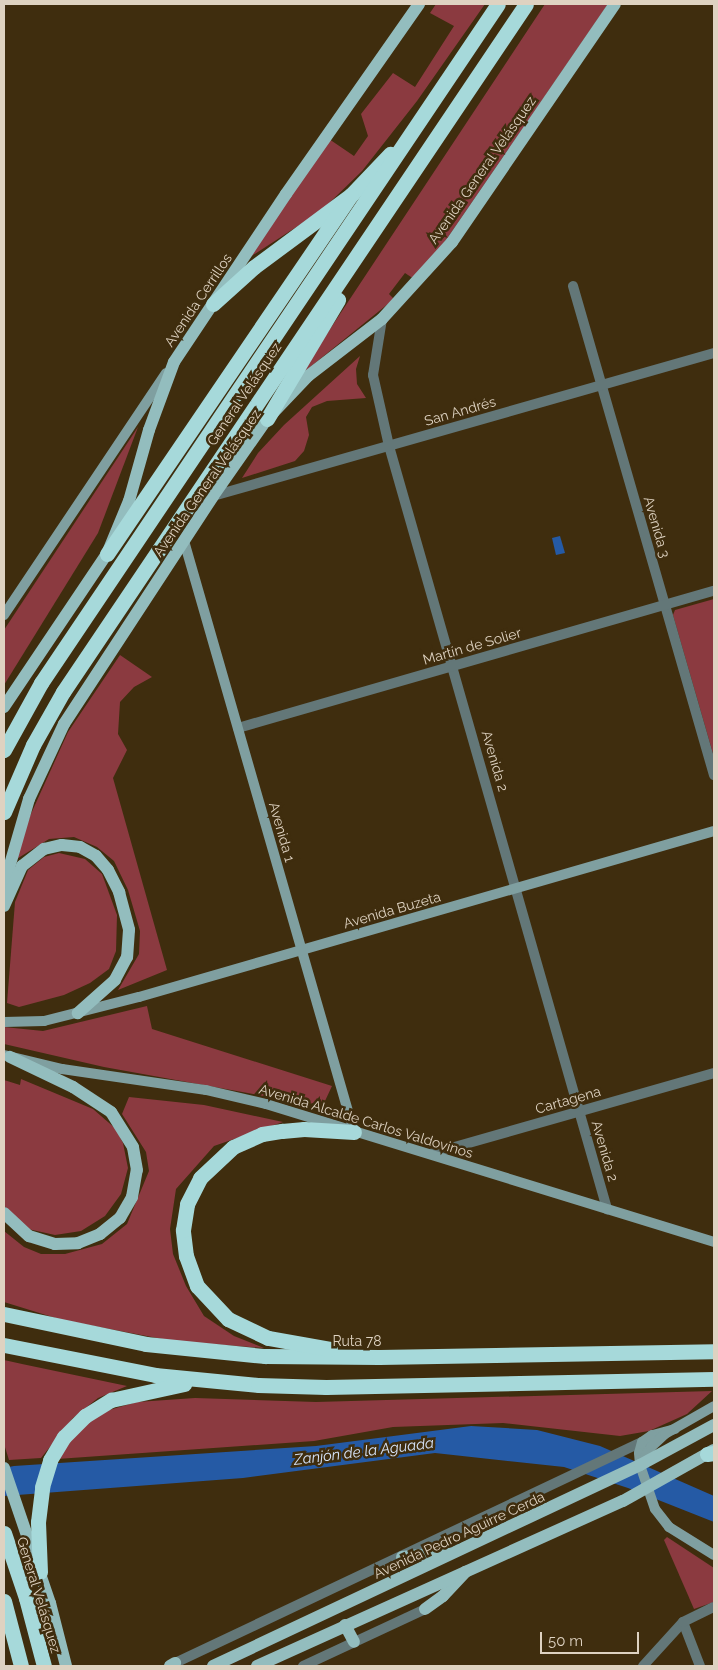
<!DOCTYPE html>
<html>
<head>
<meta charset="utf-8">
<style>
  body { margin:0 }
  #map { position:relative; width:718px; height:1670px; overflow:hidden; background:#3f2d0e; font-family:Raleway,sans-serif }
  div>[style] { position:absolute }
  .green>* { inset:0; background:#8b3a40 }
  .water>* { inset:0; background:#255aa5 }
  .street>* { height:10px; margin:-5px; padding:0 5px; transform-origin:5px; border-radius:5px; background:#637778 }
  .secondary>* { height:10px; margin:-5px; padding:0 5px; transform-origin:5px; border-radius:5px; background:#7f9fa0 }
  .primary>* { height:12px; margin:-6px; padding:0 6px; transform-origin:6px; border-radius:6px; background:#93bdbe }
  .highway>* { height:15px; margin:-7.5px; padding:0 7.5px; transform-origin:7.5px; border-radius:7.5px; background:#a6d9da }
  span { translate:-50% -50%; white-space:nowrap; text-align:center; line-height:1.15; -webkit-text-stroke:5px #3f2d0e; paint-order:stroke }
  .street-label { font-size:14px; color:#ded2c1 }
  .water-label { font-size:15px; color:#d6e4fa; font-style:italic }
  .frame { position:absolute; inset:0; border:5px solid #ded2c1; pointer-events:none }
  .scale { position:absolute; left:540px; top:1632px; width:99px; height:22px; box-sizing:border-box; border:2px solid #ded2c1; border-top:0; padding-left:6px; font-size:15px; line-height:18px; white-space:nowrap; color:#ded2c1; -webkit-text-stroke:4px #3f2d0e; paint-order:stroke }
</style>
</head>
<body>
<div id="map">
  <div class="green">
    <i style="clip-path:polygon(436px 4px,485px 4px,417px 101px,362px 171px,321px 211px,250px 257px,329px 139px,354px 156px,368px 136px,361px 114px,393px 73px,415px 87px,454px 26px,430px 13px)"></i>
    <i style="clip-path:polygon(545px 4px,608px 4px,446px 240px,414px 279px,405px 273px,389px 294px,394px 299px,299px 376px)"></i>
    <i style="clip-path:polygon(360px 356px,356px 369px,357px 384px,366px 398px,327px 401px,312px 407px,306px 417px,309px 435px,304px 451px,295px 461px,242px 478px,258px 453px,284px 425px)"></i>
    <i style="clip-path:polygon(138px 427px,98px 533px,4px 685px,4px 630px)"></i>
    <i style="clip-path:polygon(714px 599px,714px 757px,673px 615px,675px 610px)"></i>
    <i style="clip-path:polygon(120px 655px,152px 677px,134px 687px,120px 702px,118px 734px,127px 750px,113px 778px,167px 970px,118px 990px,139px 954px,140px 931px,128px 890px,114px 861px,97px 847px,74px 837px,49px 839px,15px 860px,30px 816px,68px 732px)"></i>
    <i style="clip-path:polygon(59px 853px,85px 859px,102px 874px,117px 915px,116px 951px,109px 969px,90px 983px,64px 995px,19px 1007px,7px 1003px,15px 902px,28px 870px,44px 857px)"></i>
    <i style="clip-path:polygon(147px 1006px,152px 1029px,332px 1086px,325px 1101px,308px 1104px,104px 1067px,4px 1044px,4px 1027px,43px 1031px)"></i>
    <i style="clip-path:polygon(21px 1079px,93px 1109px,116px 1129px,123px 1143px,128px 1168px,121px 1194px,105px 1216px,81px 1231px,55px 1235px,28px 1229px,11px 1216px,4px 1205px,4px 1080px,20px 1085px)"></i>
    <i style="clip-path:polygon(129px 1097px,204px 1105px,283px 1122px,214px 1146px,176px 1189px,170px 1229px,173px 1254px,186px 1286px,204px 1316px,234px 1336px,264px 1348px,173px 1341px,62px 1320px,4px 1302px,4px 1231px,24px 1247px,41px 1254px,65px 1254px,102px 1244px,127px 1224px,149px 1171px,146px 1152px,122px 1114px)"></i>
    <i style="clip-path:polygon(4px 1360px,22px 1364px,127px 1386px,98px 1398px,73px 1418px,41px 1458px,9px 1460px,4px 1444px)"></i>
    <i style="clip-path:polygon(712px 1391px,687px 1414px,649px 1431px,620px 1436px,503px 1423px,393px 1427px,314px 1441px,57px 1459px,80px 1427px,102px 1412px,137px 1402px,195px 1398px,316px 1402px)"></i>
    <i style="clip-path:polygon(667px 1537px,714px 1568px,714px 1602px,694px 1609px,664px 1540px)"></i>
  </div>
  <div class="water">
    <i style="clip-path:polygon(560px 536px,565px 553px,556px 555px,552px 538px)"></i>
    <i style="clip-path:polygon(471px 1426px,537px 1430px,600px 1446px,714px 1496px,714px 1522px,628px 1488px,564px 1467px,435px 1453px,243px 1478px,4px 1496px,4px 1468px,14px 1466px,316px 1446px)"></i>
  </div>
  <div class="street">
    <i style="left:573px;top:286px;width:509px;rotate:73.92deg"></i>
    <i style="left:382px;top:319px;width:57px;rotate:99.1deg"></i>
    <i style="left:373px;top:375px;width:73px;rotate:77.3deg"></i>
    <i style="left:389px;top:446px;width:794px;rotate:74.05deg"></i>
    <i style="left:213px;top:496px;width:521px;rotate:-15.93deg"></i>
    <i style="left:238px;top:728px;width:495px;rotate:-16.1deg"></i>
    <i style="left:430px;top:1154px;width:295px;rotate:-15.9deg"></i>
    <i style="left:683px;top:1622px;width:47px;rotate:68.9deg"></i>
    <i style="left:175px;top:1663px;width:517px;rotate:-25.33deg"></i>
    <i style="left:303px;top:1666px;width:135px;rotate:-25deg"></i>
    <i style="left:643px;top:1666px;width:59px;rotate:-47.7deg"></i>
    <i style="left:683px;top:1622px;width:34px;rotate:-26deg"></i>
  </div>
  <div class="secondary">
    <i style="left:184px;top:541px;width:615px;rotate:73.95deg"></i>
    <i style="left:4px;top:615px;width:291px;rotate:-56.2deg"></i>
    <i style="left:4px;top:1022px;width:40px;rotate:-1.4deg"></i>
    <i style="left:44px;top:1021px;width:98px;rotate:-14.2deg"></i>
    <i style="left:139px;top:997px;width:598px;rotate:-16.1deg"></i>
    <i style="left:4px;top:1055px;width:60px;rotate:13.6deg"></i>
    <i style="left:62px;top:1069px;width:146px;rotate:8.3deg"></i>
    <i style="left:206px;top:1090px;width:62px;rotate:13.1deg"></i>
    <i style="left:266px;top:1104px;width:469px;rotate:17.1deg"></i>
    <i style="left:675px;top:1429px;width:24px;rotate:165deg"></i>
    <i style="left:652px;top:1435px;width:12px;rotate:145deg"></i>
    <i style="left:642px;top:1442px;width:11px;rotate:105deg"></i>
    <i style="left:639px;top:1453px;width:12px;rotate:85deg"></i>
    <i style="left:640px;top:1465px;width:46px;rotate:71.2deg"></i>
    <i style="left:655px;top:1509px;width:23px;rotate:52deg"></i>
    <i style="left:669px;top:1527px;width:53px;rotate:31.9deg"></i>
    <i style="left:640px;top:1465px;width:21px;rotate:-59deg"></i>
    <i style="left:651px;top:1447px;width:19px;rotate:-43deg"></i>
    <i style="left:665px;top:1434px;width:56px;rotate:-29.7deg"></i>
  </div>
  <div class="primary">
    <i style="left:4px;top:707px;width:184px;rotate:-56.1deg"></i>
    <i style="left:107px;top:554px;width:57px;rotate:-67.5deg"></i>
    <i style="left:129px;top:501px;width:74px;rotate:-74.3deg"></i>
    <i style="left:149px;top:430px;width:72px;rotate:-69.8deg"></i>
    <i style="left:174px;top:362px;width:202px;rotate:-56.3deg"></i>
    <i style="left:286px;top:194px;width:232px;rotate:-55deg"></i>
    <i style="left:4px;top:885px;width:90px;rotate:-73.8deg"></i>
    <i style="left:29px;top:799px;width:83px;rotate:-65deg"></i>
    <i style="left:64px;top:724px;width:272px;rotate:-56.8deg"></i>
    <i style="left:213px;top:496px;width:94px;rotate:-55deg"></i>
    <i style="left:267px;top:419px;width:59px;rotate:-46.4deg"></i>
    <i style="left:308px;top:376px;width:93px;rotate:-37.6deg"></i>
    <i style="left:382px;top:319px;width:104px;rotate:-47.7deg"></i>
    <i style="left:452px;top:242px;width:288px;rotate:-55.6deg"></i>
    <i style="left:4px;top:906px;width:44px;rotate:-65.8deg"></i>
    <i style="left:22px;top:866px;width:28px;rotate:-38deg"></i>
    <i style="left:44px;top:849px;width:18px;rotate:-13deg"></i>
    <i style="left:62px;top:845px;width:18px;rotate:6deg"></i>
    <i style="left:80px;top:847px;width:18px;rotate:29deg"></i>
    <i style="left:96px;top:856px;width:18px;rotate:49deg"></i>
    <i style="left:108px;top:870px;width:25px;rotate:63deg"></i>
    <i style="left:119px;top:892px;width:39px;rotate:75deg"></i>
    <i style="left:129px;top:930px;width:27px;rotate:94deg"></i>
    <i style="left:127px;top:957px;width:26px;rotate:118deg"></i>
    <i style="left:115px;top:980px;width:50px;rotate:138.3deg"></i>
    <i style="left:4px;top:1213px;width:34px;rotate:43deg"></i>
    <i style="left:29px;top:1236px;width:27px;rotate:17deg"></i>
    <i style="left:55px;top:1244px;width:23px;rotate:-2deg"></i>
    <i style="left:78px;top:1243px;width:24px;rotate:-22deg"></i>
    <i style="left:100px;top:1234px;width:26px;rotate:-39deg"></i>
    <i style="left:120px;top:1218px;width:24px;rotate:-60deg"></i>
    <i style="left:132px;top:1197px;width:27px;rotate:-80deg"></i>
    <i style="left:137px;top:1170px;width:23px;rotate:-100deg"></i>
    <i style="left:133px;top:1147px;width:41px;rotate:-122.2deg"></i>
    <i style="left:111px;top:1112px;width:45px;rotate:-146.7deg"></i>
    <i style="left:73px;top:1087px;width:70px;rotate:-154.5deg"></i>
    <i style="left:4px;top:1468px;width:143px;rotate:71.2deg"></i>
    <i style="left:50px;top:1603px;width:65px;rotate:75.7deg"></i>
    <i style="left:402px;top:1557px;width:47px;rotate:-6.1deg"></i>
    <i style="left:425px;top:1609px;width:22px;rotate:-36deg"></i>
    <i style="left:443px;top:1596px;width:33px;rotate:-47deg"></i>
    <i style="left:345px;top:1625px;width:19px;rotate:62deg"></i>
    <i style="left:170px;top:1666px;width:6px;rotate:-31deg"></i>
    <i style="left:213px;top:1666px;width:472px;rotate:-25.2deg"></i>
    <i style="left:640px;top:1465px;width:84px;rotate:-28.4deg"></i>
    <i style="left:257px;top:1666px;width:401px;rotate:-24.3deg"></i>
    <i style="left:623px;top:1501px;width:104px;rotate:-29.3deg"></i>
  </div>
  <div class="highway">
    <i style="left:213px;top:304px;width:55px;rotate:-42.1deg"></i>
    <i style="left:254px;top:267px;width:121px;rotate:-36.6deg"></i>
    <i style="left:351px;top:195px;width:57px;rotate:-46.4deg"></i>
    <i style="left:267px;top:419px;width:139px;rotate:-59.2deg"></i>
    <i style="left:107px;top:554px;width:434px;rotate:-55.8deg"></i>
    <i style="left:4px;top:750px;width:77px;rotate:-61.1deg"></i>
    <i style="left:41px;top:683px;width:818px;rotate:-56.06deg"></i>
    <i style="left:4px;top:812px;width:73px;rotate:-66.6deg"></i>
    <i style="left:33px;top:745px;width:61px;rotate:-60.5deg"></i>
    <i style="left:63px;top:692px;width:829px;rotate:-56.06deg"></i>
    <i style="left:4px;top:1314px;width:145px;rotate:11.9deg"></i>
    <i style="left:146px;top:1344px;width:120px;rotate:5.8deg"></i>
    <i style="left:265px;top:1356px;width:114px;rotate:0.5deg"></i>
    <i style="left:379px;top:1357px;width:335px;rotate:-1deg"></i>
    <i style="left:4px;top:1345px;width:154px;rotate:11.2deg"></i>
    <i style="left:155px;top:1375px;width:103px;rotate:5.5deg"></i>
    <i style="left:258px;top:1385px;width:68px;rotate:1.7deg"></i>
    <i style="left:326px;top:1387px;width:388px;rotate:-1.2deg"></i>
    <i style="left:330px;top:1349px;width:63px;rotate:-169.9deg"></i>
    <i style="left:268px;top:1338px;width:44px;rotate:-154.6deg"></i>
    <i style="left:228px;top:1319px;width:45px;rotate:-133.2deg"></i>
    <i style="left:197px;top:1286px;width:32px;rotate:-110deg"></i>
    <i style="left:186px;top:1256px;width:26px;rotate:-97deg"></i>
    <i style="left:183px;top:1230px;width:26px;rotate:-81deg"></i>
    <i style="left:187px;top:1204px;width:29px;rotate:-63deg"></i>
    <i style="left:200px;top:1178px;width:45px;rotate:-43.2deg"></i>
    <i style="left:233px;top:1147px;width:32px;rotate:-24deg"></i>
    <i style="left:262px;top:1134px;width:20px;rotate:-9deg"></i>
    <i style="left:282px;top:1131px;width:22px;rotate:-5deg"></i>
    <i style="left:304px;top:1129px;width:50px;rotate:3.4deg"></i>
    <i style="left:707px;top:1454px;width:7px;rotate:-8deg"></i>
    <i style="left:4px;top:1533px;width:69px;rotate:71.3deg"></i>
    <i style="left:26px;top:1598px;width:70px;rotate:75.2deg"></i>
    <i style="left:40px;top:1572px;width:50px;rotate:-92.3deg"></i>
    <i style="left:38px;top:1522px;width:35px;rotate:-83deg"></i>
    <i style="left:42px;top:1487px;width:28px;rotate:-73deg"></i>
    <i style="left:50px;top:1460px;width:27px;rotate:-59deg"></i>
    <i style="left:64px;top:1437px;width:30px;rotate:-45deg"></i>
    <i style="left:85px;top:1416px;width:31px;rotate:-32deg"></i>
    <i style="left:111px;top:1400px;width:75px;rotate:-12.4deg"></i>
    <i style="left:4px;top:1601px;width:67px;rotate:75.3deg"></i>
  </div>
  <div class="street-label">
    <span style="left:482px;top:170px;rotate:-55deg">Avenida General Velásquez</span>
    <span style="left:198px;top:300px;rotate:-56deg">Avenida Cerrillos</span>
    <span style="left:244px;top:394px;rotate:-56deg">General Velásquez</span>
    <span style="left:460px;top:411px;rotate:-16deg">San Andrés</span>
    <span style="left:207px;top:483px;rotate:-55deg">Avenida General Velásquez</span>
    <span style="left:657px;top:527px;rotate:74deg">Avenida 3</span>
    <span style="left:472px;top:646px;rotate:-16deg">Martín de Solier</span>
    <span style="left:495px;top:761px;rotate:74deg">Avenida 2</span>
    <span style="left:282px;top:832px;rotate:74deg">Avenida 1</span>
    <span style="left:392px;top:910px;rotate:-16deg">Avenida Buzeta</span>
    <span style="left:568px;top:1100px;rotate:-16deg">Cartagena</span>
    <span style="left:366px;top:1121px;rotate:17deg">Avenida Alcalde Carlos Valdovinos</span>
    <span style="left:605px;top:1151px;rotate:74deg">Avenida 2</span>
    <span style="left:357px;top:1341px">Ruta 78</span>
    <span style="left:459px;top:1535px;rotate:-25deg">Avenida Pedro Aguirre Cerda</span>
    <span style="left:39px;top:1595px;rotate:73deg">General Velásquez</span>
  </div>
  <div class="water-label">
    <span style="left:364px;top:1452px;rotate:-7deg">Zanjón de la Aguada</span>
  </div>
  <div class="frame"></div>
  <div class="scale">50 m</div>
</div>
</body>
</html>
